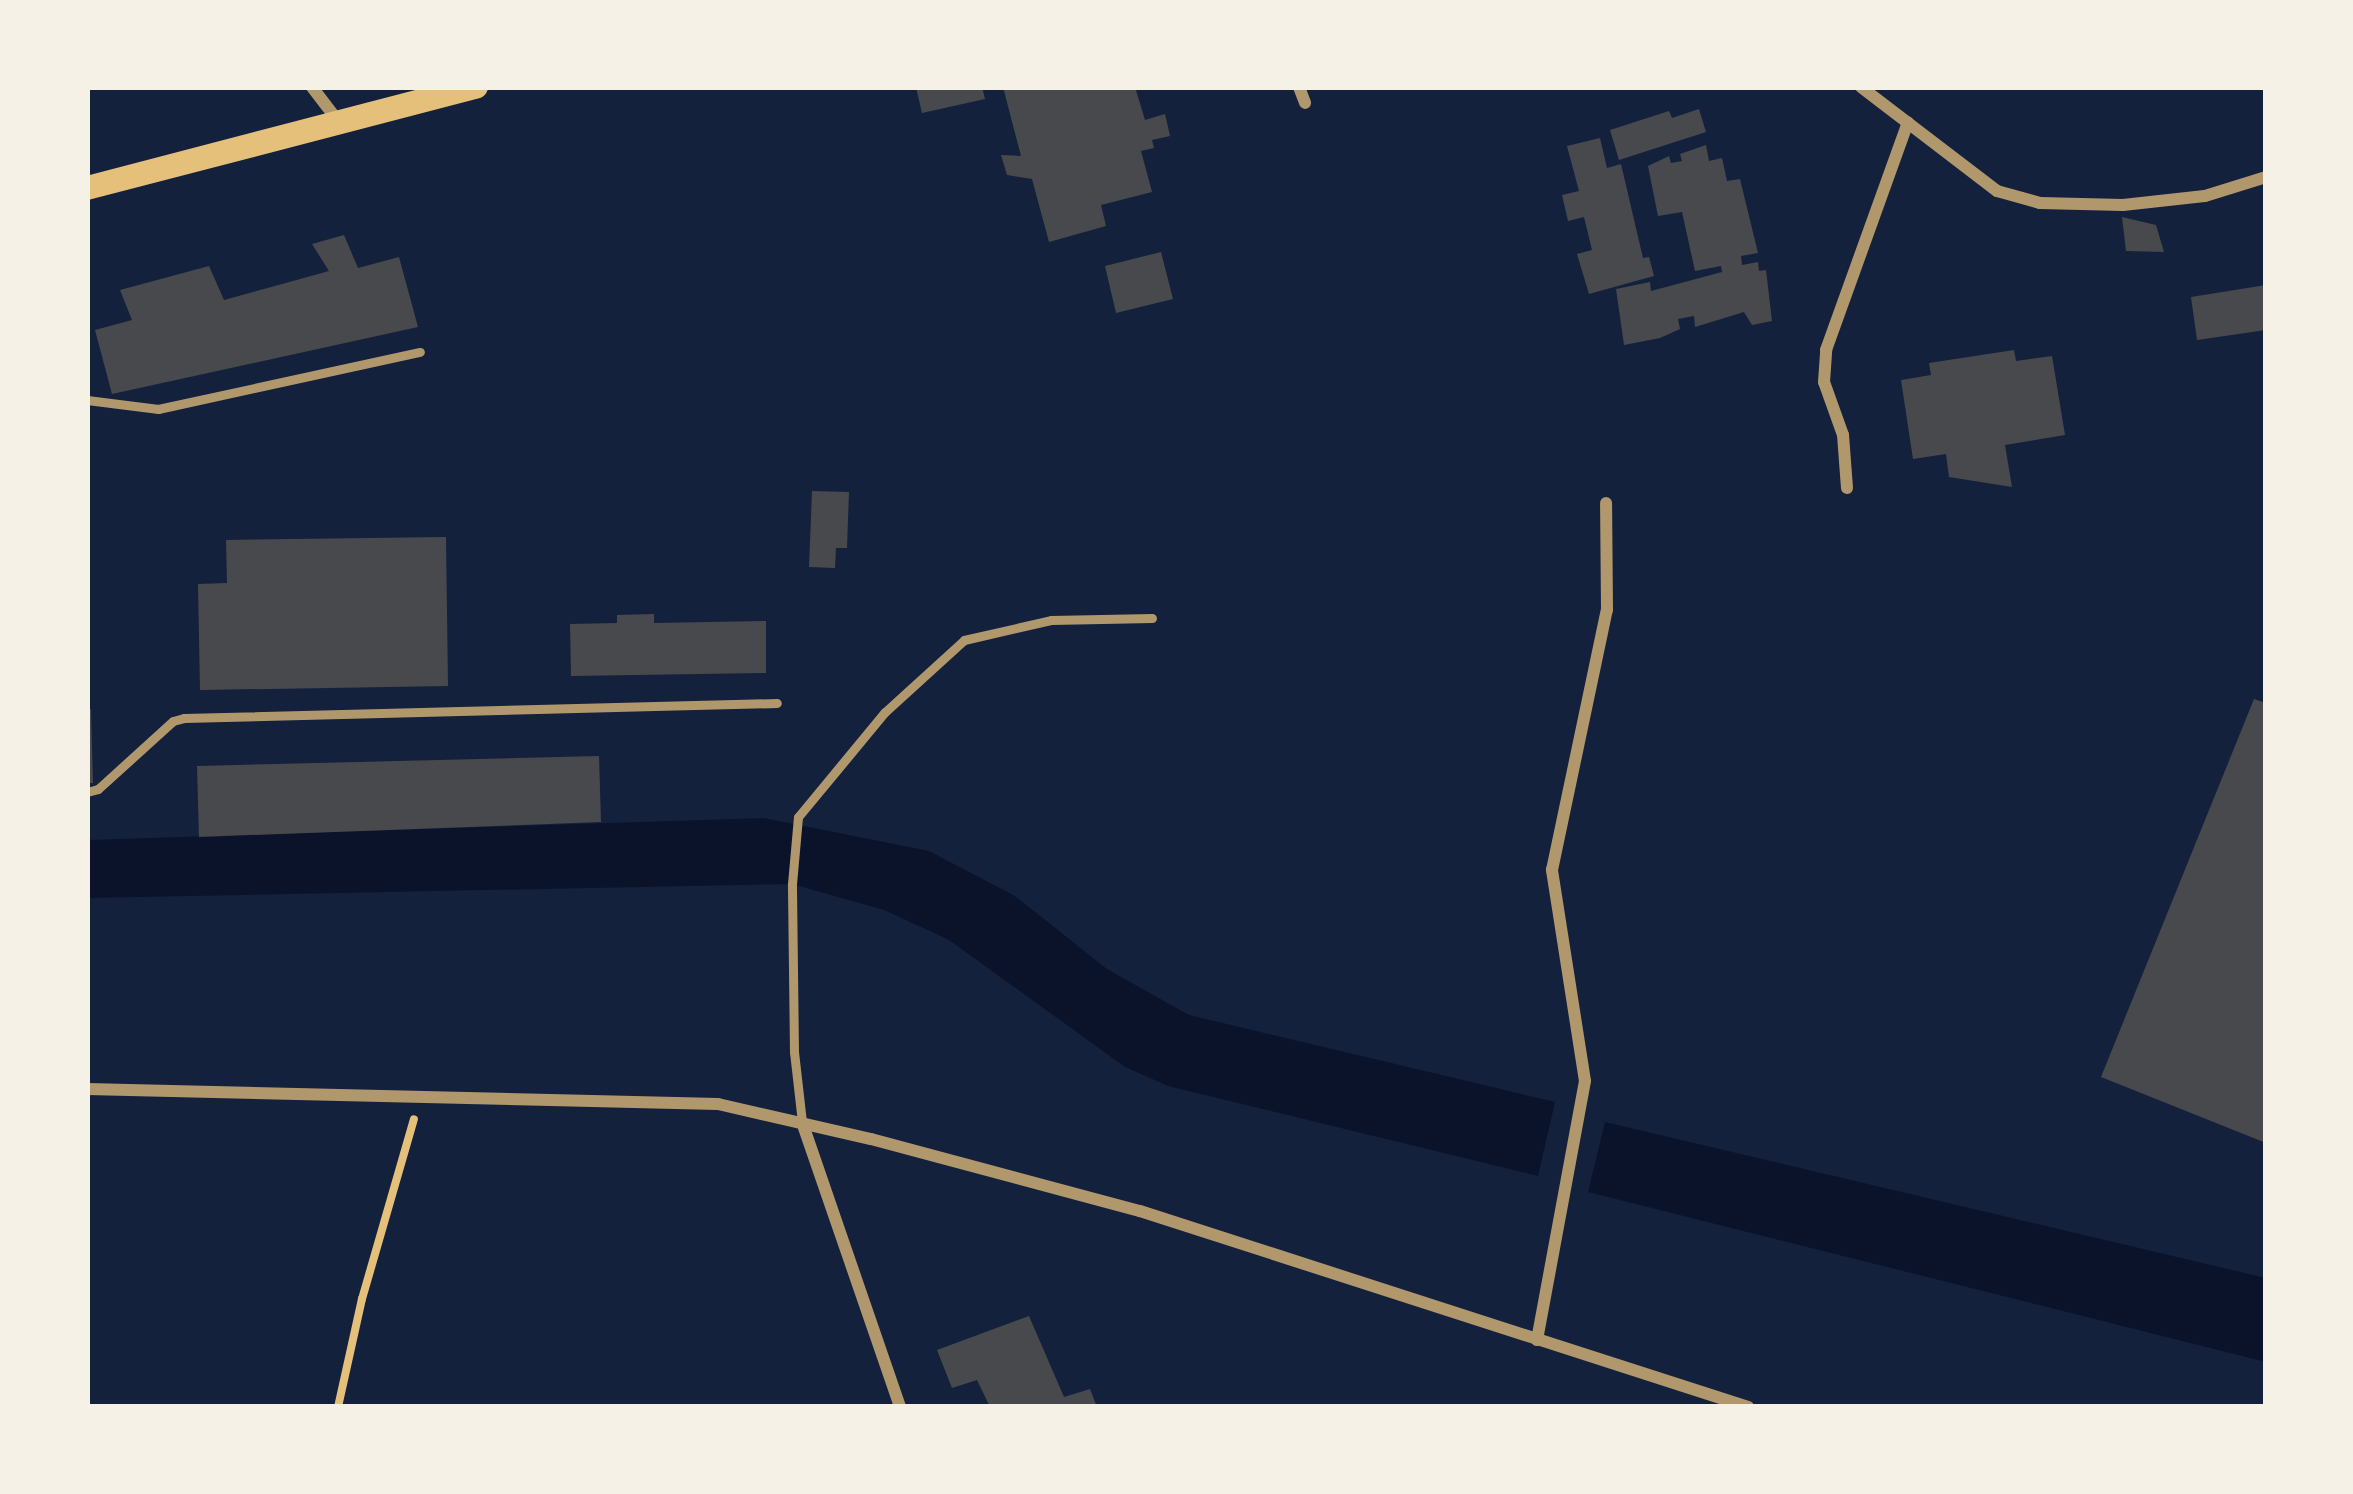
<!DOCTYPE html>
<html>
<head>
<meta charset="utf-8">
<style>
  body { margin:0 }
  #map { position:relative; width:2353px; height:1494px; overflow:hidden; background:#14213d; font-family:"PT Sans Narrow",sans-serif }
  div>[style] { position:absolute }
  .water>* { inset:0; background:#0b132b }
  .building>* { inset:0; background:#48494c }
  .path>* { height:8px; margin:-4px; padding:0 4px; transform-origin:4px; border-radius:4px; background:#e5c07b }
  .service>* { height:9px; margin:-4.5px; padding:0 4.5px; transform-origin:4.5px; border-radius:4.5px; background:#b1986c }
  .minor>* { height:12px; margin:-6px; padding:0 6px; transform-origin:6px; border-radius:6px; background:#b1986c }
  .secondary>* { height:24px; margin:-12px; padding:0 12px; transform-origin:12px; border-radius:12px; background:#e5c07b }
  span { translate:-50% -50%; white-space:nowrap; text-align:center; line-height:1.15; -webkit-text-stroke:9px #f6f1e7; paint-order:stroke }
  .frame { position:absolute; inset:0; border:90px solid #f6f1e7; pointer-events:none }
</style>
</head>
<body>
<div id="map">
  <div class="water">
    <i style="clip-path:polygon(764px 818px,929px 851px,1015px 896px,1107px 969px,1189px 1015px,1555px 1102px,1538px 1176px,1168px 1086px,1125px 1067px,949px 940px,884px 910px,792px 884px,87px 898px,87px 840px)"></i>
    <i style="clip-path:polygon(1605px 1122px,2266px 1278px,2266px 1362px,1588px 1192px)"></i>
  </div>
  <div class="building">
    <i style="clip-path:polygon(916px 87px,982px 87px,985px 99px,922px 113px)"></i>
    <i style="clip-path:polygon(1003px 87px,1135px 87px,1145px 120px,1165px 114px,1170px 136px,1152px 140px,1154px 148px,1141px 151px,1152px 192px,1101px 205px,1106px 226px,1049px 242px,1032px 179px,1007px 175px,1001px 155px,1021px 156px)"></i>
    <i style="clip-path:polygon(1699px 109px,1706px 132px,1619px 160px,1610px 130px,1669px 111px,1672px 118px)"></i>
    <i style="clip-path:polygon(1600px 138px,1607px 168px,1621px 164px,1643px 258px,1649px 257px,1654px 276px,1589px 294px,1577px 254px,1592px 250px,1584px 217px,1568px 221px,1562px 195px,1579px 191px,1567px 146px)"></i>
    <i style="clip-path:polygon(1706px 145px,1709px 161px,1722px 158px,1727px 181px,1740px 179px,1758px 253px,1741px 256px,1742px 265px,1758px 262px,1759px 271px,1766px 270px,1772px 321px,1752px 325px,1744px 312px,1695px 327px,1694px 316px,1678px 319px,1680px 329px,1660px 338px,1624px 345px,1616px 289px,1650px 282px,1651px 291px,1722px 272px,1721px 266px,1695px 271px,1682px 212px,1658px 216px,1648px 166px,1669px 156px,1671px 163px,1682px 161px,1680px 154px)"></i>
    <i style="clip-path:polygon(2122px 217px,2156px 225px,2164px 252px,2126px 251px)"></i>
    <i style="clip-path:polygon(344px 235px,358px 268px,399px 257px,418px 327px,112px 394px,95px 330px,132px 320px,120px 290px,209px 266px,224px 300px,329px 271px,312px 244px)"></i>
    <i style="clip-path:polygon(1161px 252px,1173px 299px,1116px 313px,1105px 266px)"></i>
    <i style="clip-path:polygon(2266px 285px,2266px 330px,2197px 340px,2191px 297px)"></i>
    <i style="clip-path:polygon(2014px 350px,2016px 361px,2052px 356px,2065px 435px,2005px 445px,2012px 487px,1949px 477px,1946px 454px,1913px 459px,1901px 380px,1931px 375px,1929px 363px)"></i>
    <i style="clip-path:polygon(812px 491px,849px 492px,847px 548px,836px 548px,835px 568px,809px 567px)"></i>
    <i style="clip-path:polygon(446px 537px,448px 686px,200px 690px,198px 584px,227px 583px,226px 540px)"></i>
    <i style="clip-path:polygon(654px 614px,654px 623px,766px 621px,766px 673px,571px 676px,570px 624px,617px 623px,617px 615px)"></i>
    <i style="clip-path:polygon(2254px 699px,2266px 703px,2266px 1143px,2101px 1077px)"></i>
    <i style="clip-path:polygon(87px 709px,91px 709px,93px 783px,87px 783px)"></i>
    <i style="clip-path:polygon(599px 756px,601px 822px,199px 837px,197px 766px)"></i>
    <i style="clip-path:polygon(1029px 1316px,1064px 1397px,1090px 1389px,1097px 1407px,990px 1407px,977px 1380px,952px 1388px,937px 1350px)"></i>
  </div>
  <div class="path">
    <i style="left:338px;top:1407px;width:111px;rotate:-77.5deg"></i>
    <i style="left:362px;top:1299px;width:187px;rotate:-73.9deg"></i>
  </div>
  <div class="service">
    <i style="left:87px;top:400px;width:72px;rotate:7.2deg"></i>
    <i style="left:158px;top:409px;width:268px;rotate:-12.3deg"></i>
    <i style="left:87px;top:792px;width:11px;rotate:-15deg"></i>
    <i style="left:98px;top:789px;width:101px;rotate:-42.2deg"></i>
    <i style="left:173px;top:721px;width:11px;rotate:-15deg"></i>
    <i style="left:184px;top:718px;width:593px;rotate:-1.45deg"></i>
    <i style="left:802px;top:1122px;width:70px;rotate:-96.5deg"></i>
    <i style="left:794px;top:1052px;width:168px;rotate:-90.7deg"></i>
    <i style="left:792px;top:884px;width:67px;rotate:-84.9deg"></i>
    <i style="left:798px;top:817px;width:136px;rotate:-50.4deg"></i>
    <i style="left:885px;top:712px;width:107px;rotate:-42.3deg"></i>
    <i style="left:964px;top:640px;width:89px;rotate:-12.9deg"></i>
    <i style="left:1051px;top:620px;width:101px;rotate:-1.1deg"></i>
  </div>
  <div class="minor">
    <i style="left:312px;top:87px;width:43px;rotate:52.6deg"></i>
    <i style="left:1299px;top:87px;width:17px;rotate:69deg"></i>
    <i style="left:1861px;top:87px;width:171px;rotate:37.4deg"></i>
    <i style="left:1997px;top:191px;width:45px;rotate:15.6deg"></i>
    <i style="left:2040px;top:203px;width:83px;rotate:1.4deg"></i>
    <i style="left:2123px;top:205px;width:82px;rotate:-6.3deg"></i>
    <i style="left:2205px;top:196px;width:64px;rotate:-17.3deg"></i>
    <i style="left:1847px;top:488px;width:53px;rotate:-94.3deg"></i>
    <i style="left:1843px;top:435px;width:56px;rotate:-109.7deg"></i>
    <i style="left:1824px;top:382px;width:32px;rotate:-86deg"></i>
    <i style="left:1826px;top:350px;width:242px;rotate:-70.2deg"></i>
    <i style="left:87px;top:1089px;width:631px;rotate:1.36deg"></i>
    <i style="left:718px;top:1104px;width:157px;rotate:12.9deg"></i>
    <i style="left:871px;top:1139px;width:278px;rotate:15deg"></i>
    <i style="left:1140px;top:1211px;width:639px;rotate:17.87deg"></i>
    <i style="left:802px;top:1122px;width:301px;rotate:71deg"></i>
    <i style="left:1537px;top:1340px;width:263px;rotate:-79.5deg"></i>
    <i style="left:1585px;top:1081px;width:214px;rotate:-98.9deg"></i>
    <i style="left:1552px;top:870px;width:266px;rotate:-78.1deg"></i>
    <i style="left:1607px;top:610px;width:107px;rotate:-90.5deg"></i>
  </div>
  <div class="secondary">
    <i style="left:87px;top:188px;width:402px;rotate:-14.6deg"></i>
  </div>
  <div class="frame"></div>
</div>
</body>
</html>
